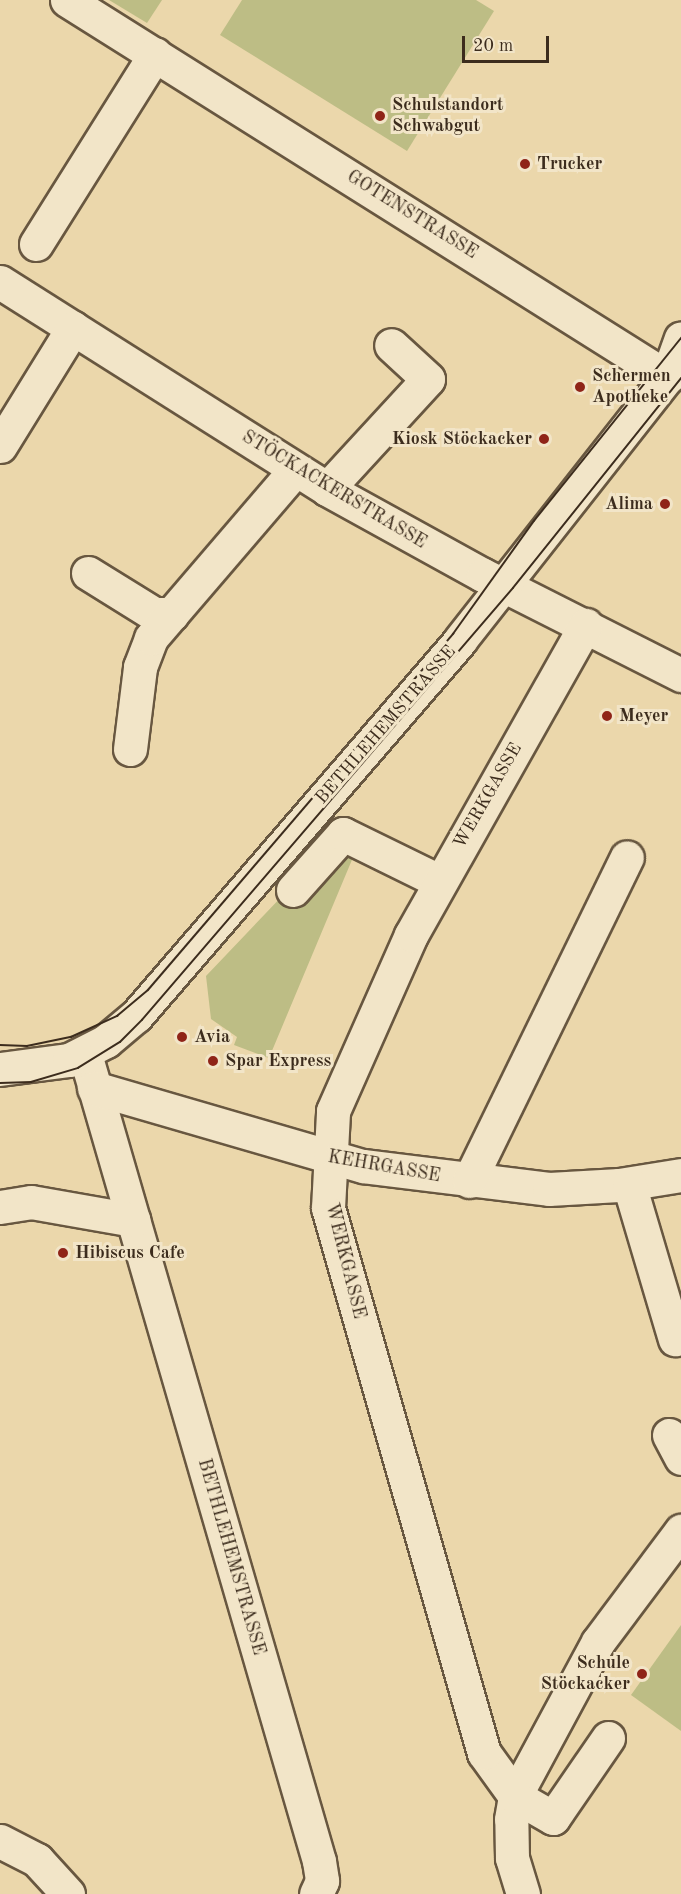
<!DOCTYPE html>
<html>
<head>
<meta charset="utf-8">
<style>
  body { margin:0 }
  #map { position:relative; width:681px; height:1894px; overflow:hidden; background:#ebd7ab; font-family:"Old Standard TT",serif }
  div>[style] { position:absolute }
  .green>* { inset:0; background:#bdbd85 }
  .roads { filter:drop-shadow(2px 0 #685740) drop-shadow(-2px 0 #685740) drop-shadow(0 2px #685740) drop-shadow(0 -2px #685740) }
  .minor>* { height:33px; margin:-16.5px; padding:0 16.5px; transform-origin:16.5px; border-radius:16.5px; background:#f2e5c8 }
  .tram>* { height:1.5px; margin:-0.75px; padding:0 0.75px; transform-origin:0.75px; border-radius:0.75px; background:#3c2c1d }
  .dots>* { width:16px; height:16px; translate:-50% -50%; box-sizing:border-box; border:3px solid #f2e5c8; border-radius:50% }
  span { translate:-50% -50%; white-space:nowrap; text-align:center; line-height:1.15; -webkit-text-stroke:6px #f2e5c8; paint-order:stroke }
  .poi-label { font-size:18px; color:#3c2c1d; font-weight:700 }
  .left { translate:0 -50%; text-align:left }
  .right { translate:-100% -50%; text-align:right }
  .street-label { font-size:18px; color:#3c2c1d }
  .scale { position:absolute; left:462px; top:36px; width:87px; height:27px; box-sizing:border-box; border:3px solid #3c2c1d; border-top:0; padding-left:8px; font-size:18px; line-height:21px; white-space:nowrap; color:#3c2c1d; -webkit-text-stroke:4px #f2e5c8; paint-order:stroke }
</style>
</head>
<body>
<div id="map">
  <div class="green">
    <i style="clip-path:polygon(109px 0,162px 0,147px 23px)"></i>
    <i style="clip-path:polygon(242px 0,476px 0,494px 11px,407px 151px,220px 35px)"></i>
    <i style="clip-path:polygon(341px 849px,354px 855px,269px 1058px,234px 1045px,237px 1037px,211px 1019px,206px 976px,286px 892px)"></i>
    <i style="clip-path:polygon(681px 1625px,681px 1731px,631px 1695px)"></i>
  </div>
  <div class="roads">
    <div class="minor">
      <i style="left:67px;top:0;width:709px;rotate:32.14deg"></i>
      <i style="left:36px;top:244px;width:224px;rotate:-57.9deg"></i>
      <i style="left:0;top:282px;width:387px;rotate:32.3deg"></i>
      <i style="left:327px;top:489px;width:178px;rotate:28.9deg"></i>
      <i style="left:483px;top:575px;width:222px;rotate:26.8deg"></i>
      <i style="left:667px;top:377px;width:41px;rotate:-70.3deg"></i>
      <i style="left:0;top:446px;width:139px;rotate:-58.3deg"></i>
      <i style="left:327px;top:489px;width:149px;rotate:-47.4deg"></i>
      <i style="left:428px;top:379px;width:50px;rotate:-137.4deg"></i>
      <i style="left:88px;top:573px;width:78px;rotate:31.8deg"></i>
      <i style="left:154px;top:614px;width:18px"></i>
      <i style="left:130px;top:749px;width:83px;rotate:-83deg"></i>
      <i style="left:140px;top:667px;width:31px;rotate:-69deg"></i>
      <i style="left:151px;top:638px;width:221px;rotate:-49.4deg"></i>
      <i style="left:293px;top:890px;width:75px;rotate:-48.2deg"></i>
      <i style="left:343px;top:834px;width:107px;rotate:26.1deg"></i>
      <i style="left:85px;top:1054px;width:840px;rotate:73.83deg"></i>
      <i style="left:319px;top:1861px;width:20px;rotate:81deg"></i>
      <i style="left:322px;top:1881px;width:14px;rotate:115deg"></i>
      <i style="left:0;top:1069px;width:70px;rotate:-7.4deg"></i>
      <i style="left:69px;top:1060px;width:42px;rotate:-27.2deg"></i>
      <i style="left:106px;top:1041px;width:39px;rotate:-40deg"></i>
      <i style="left:136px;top:1016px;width:496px;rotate:-49.2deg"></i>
      <i style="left:460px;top:640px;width:335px;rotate:-51.8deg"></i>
      <i style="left:667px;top:377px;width:17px;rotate:-33deg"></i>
      <i style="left:94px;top:1088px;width:280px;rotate:16.2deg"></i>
      <i style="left:363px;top:1166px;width:187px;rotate:7deg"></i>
      <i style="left:549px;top:1189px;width:70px;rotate:-3.3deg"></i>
      <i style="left:619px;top:1185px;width:63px;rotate:-9.2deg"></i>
      <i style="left:469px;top:1181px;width:360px;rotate:-64deg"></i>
      <i style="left:629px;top:1184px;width:162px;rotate:73.5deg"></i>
      <i style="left:0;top:1207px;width:31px;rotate:-9deg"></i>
      <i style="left:31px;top:1202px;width:104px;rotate:10deg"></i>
      <i style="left:669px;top:1435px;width:26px;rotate:62deg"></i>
      <i style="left:608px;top:1738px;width:97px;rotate:124.5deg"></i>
      <i style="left:553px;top:1818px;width:44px;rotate:-149.9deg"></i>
      <i style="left:515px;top:1796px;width:175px;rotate:-61.7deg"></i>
      <i style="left:598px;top:1642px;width:139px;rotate:-53.2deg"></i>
      <i style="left:0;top:1841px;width:42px;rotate:27.2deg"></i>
      <i style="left:37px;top:1860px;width:46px;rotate:47.6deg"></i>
      <i style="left:523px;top:1894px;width:38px;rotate:-107deg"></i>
      <i style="left:512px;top:1858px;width:39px;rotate:-91deg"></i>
      <i style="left:511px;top:1819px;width:23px;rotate:-80deg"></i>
      <i style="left:515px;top:1796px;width:53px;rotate:-125.8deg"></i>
      <i style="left:484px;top:1753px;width:567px;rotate:-105.97deg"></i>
      <i style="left:328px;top:1208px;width:97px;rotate:-87deg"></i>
      <i style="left:333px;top:1111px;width:193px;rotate:-66.1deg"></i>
      <i style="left:411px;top:935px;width:356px;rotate:-60.6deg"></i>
    </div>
  </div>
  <div class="tram">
    <i style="left:0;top:1045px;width:27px;rotate:2deg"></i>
    <i style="left:27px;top:1046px;width:45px;rotate:-11.6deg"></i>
    <i style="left:71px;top:1037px;width:51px;rotate:-24.5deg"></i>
    <i style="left:117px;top:1016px;width:40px;rotate:-40deg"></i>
    <i style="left:148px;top:990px;width:469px;rotate:-49.4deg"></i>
    <i style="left:453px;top:634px;width:139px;rotate:-54.4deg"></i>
    <i style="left:534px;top:521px;width:235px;rotate:-51.2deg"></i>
    <i style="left:0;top:1083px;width:31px;rotate:-2deg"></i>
    <i style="left:31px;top:1082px;width:49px;rotate:-16.6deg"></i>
    <i style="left:78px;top:1068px;width:49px;rotate:-31.8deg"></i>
    <i style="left:120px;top:1042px;width:31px;rotate:-45deg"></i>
    <i style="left:142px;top:1020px;width:569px;rotate:-49.34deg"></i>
    <i style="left:513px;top:588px;width:269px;rotate:-51.3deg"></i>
  </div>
  <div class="dots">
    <i style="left:380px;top:116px;background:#8f2418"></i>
    <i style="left:525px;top:164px;background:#8f2418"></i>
    <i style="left:580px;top:387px;background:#8f2418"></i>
    <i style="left:544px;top:439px;background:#8f2418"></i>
    <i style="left:665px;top:504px;background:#8f2418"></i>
    <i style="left:607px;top:716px;background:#8f2418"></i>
    <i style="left:182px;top:1037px;background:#8f2418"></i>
    <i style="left:213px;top:1061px;background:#8f2418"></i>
    <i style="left:63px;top:1253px;background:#8f2418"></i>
    <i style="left:642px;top:1674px;background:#8f2418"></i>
  </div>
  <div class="poi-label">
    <span class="left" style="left:392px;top:116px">Schulstandort<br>Schwabgut</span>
    <span class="left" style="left:537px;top:164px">Trucker</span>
    <span class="left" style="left:592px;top:387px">Schermen<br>Apotheke</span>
    <span class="right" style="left:532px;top:439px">Kiosk Stöckacker</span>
    <span class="right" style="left:653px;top:504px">Alima</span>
    <span class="left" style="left:619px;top:716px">Meyer</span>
    <span class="left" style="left:194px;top:1037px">Avia</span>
    <span class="left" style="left:225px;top:1061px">Spar Express</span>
    <span class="left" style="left:75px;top:1253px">Hibiscus Cafe</span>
    <span class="right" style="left:630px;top:1674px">Schule<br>Stöckacker</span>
  </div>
  <div class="street-label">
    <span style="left:412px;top:215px;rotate:32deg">GOTENSTRASSE</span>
    <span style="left:334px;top:490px;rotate:31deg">STÖCKACKERSTRASSE</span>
    <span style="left:386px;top:725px;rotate:-49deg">BETHLEHEMSTRASSE</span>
    <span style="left:488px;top:796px;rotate:-60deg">WERKGASSE</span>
    <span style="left:384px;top:1167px;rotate:10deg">KEHRGASSE</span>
    <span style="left:345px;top:1261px;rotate:76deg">WERKGASSE</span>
    <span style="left:231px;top:1557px;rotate:74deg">BETHLEHEMSTRASSE</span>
  </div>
  <div class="scale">20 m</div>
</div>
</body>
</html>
